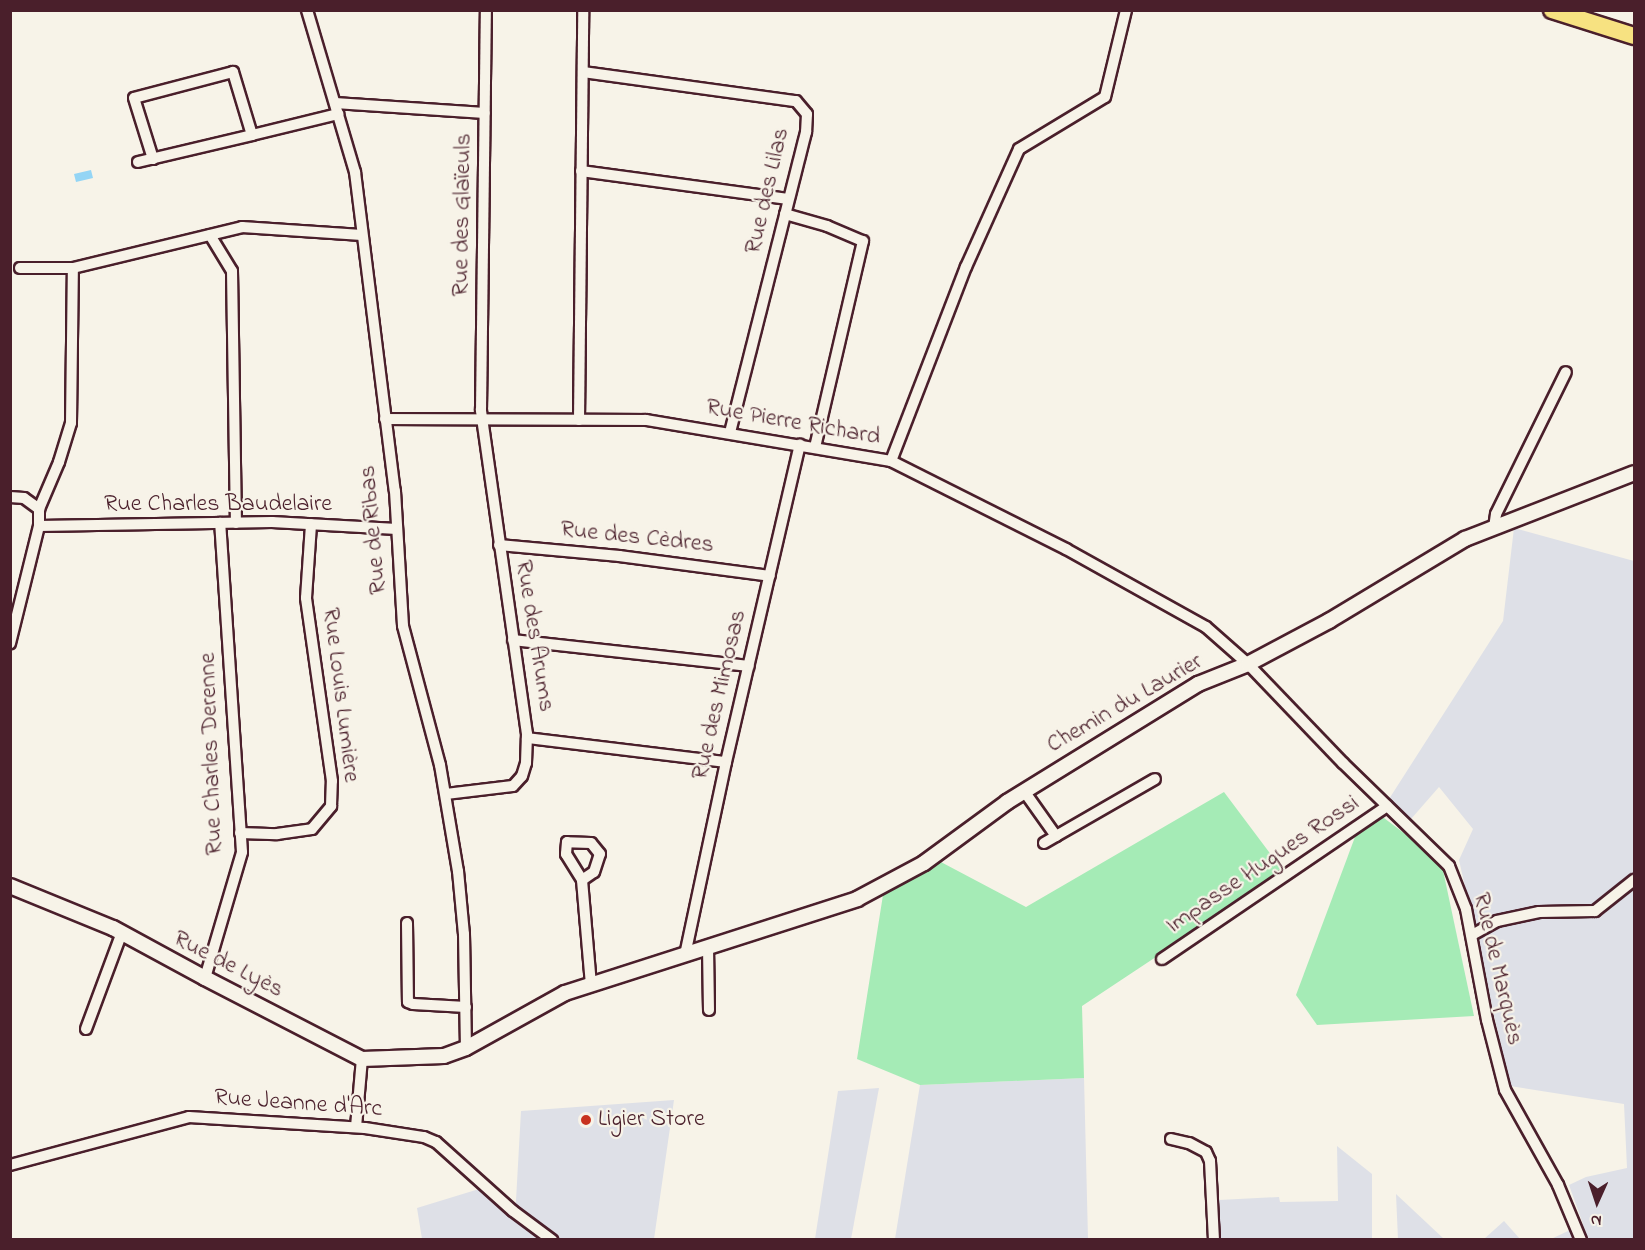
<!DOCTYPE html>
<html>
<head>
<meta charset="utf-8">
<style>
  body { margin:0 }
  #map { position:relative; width:1645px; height:1250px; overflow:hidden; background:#f7f3e8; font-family:"Indie Flower",sans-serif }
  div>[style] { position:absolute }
  .built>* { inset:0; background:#dee0e7 }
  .green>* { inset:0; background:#a5ebb6 }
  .water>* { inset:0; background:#94d5f5 }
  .roads { filter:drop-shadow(2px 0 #4a1f2b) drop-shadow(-2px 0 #4a1f2b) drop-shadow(0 2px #4a1f2b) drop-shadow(0 -2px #4a1f2b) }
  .street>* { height:10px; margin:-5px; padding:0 5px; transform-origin:5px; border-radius:5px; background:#f7f3e8 }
  .secondary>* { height:14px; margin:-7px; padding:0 7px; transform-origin:7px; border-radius:7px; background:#f7f3e8 }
  .primary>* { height:16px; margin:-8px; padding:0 8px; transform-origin:8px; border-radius:8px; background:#f7e281 }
  .dots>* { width:16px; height:16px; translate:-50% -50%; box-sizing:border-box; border:3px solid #f7f3e8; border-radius:50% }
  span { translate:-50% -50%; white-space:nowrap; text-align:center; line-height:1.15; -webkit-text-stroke:4.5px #f7f3e8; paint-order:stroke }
  .street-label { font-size:24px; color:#4a1f2b }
  .poi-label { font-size:24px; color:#4a1f2b }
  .left { translate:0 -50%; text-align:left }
  .frame { position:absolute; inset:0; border:12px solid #4a1f2b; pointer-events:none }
  .north { position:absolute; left:1567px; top:1172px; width:60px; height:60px; -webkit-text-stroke:4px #f7f3e8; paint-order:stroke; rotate:183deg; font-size:16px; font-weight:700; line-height:24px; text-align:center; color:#4a1f2b }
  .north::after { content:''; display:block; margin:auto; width:21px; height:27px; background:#4a1f2b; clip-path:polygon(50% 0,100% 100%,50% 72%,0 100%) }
</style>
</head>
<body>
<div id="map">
  <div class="built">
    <i style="clip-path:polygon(1514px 528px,1634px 561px,1634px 1239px,1551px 1239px,1583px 1224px,1569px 1185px,1586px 1177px,1627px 1168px,1624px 1104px,1510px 1086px,1459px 860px,1473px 829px,1439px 787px,1411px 819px,1389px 799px,1503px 621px)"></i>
    <i style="clip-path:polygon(1084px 1078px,1088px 1239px,895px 1239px,920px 1085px)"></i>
    <i style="clip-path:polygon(879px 1088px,851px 1239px,815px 1239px,838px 1091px)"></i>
    <i style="clip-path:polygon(674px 1100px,654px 1239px,422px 1239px,417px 1208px,479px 1189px,515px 1218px,521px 1111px)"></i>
    <i style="clip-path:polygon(1337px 1146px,1372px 1174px,1372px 1239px,1220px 1239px,1219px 1200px,1279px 1197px,1280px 1202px,1338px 1201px)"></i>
    <i style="clip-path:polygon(1396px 1194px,1444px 1239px,1398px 1239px)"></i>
    <i style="clip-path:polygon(1504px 1221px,1520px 1239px,1484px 1239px)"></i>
  </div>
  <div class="green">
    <i style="clip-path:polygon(1224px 792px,1284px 872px,1082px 1006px,1084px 1078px,920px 1085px,857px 1059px,883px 895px,939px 861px,1026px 907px)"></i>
    <i style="clip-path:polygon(1380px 815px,1441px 861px,1474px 1016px,1317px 1025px,1296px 995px,1355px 837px)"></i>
  </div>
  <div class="water">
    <i style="clip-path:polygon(91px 170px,93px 178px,76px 182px,74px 174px)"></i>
  </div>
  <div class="roads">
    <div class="street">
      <i style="left:307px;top:10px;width:169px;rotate:73.5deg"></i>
      <i style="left:355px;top:172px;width:321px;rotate:82.9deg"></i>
      <i style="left:395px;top:491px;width:135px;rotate:86.6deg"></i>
      <i style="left:403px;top:626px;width:144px;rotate:75.1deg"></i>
      <i style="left:440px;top:765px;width:108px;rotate:80.4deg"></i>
      <i style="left:458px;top:871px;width:63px;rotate:84.6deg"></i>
      <i style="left:464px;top:934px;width:114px;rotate:89deg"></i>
      <i style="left:583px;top:72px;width:215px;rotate:7.8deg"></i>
      <i style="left:796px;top:101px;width:17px;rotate:50deg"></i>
      <i style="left:807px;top:114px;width:18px;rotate:93deg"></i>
      <i style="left:806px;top:132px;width:310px;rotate:104.2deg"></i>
      <i style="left:335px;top:103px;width:150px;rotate:3.8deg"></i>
      <i style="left:252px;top:135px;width:89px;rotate:-13.7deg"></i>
      <i style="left:138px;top:162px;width:117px;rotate:-13.3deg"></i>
      <i style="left:252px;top:135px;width:66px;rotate:-106.8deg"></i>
      <i style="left:233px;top:72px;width:102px;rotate:165.3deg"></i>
      <i style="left:134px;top:98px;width:64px;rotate:72.7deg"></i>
      <i style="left:581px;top:171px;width:209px;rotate:7.7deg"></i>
      <i style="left:785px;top:214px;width:44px;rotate:15.9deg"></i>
      <i style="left:827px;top:226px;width:39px;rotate:23deg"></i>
      <i style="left:863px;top:241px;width:212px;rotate:103.1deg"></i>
      <i style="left:210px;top:235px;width:42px;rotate:58.6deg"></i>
      <i style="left:232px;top:271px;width:252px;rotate:89.1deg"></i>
      <i style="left:20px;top:268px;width:53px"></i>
      <i style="left:73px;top:268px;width:174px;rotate:-13.6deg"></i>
      <i style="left:242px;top:227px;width:120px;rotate:3.8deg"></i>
      <i style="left:385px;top:419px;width:261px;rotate:0.2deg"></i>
      <i style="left:646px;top:420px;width:248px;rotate:9.5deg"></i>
      <i style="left:891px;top:461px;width:196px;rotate:26.7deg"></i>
      <i style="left:1066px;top:549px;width:160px;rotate:29.1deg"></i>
      <i style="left:1206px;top:627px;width:56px;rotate:41.4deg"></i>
      <i style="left:1248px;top:664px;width:137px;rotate:46.2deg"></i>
      <i style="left:1343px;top:763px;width:148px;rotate:44.2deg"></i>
      <i style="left:1449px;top:866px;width:46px;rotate:68.4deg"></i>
      <i style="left:1466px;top:909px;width:113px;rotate:79.3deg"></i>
      <i style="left:1487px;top:1020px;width:72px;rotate:75.6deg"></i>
      <i style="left:1505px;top:1090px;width:109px;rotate:60.8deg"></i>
      <i style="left:1558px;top:1185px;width:60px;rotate:67.3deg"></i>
      <i style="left:579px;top:420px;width:410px;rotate:-89.4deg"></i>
      <i style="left:891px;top:461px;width:208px;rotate:-68.9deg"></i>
      <i style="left:966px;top:267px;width:129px;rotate:-65.8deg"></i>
      <i style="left:1019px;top:149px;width:100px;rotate:-31.2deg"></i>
      <i style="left:1105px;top:97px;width:89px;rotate:-76.4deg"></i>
      <i style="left:10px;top:497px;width:14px;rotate:4deg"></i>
      <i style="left:24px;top:498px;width:19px;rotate:36deg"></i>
      <i style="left:39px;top:509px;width:17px;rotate:90deg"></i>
      <i style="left:39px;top:526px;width:121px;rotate:103.9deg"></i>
      <i style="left:39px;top:509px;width:51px;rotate:-66.9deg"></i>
      <i style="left:59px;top:462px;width:41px;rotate:-72.9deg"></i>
      <i style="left:71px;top:423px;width:155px;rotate:-89.3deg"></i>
      <i style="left:39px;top:526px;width:233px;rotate:-1deg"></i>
      <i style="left:272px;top:522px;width:125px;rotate:3.2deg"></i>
      <i style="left:1494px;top:528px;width:14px;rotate:-82deg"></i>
      <i style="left:1496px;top:514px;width:158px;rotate:-63.8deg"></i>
      <i style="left:499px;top:545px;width:121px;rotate:5.2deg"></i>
      <i style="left:619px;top:556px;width:152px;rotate:7.5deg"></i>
      <i style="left:513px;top:640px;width:237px;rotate:6.3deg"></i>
      <i style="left:527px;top:738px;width:200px;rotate:6.9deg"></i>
      <i style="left:1024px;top:791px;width:55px;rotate:54.6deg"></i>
      <i style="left:1056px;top:836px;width:114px;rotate:-29.9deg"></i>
      <i style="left:446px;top:794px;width:67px;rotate:-6.8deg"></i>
      <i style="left:513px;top:786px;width:13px;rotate:-48deg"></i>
      <i style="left:522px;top:776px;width:14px;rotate:-73deg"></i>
      <i style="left:526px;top:763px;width:29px;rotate:-88deg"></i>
      <i style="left:527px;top:734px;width:327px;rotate:-98.1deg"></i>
      <i style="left:481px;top:410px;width:400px;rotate:-89.3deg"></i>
      <i style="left:240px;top:833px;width:37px;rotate:2deg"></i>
      <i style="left:277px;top:834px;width:35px;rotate:-8deg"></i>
      <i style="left:312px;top:829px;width:30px;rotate:-50deg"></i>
      <i style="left:331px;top:806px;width:25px;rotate:-88deg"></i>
      <i style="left:332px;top:781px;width:185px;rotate:-98.1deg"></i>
      <i style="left:306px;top:598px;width:74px;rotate:-86.1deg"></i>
      <i style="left:1044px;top:843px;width:14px;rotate:-30deg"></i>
      <i style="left:582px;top:880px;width:14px;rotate:-34deg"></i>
      <i style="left:594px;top:872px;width:19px;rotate:-72deg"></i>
      <i style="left:600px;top:854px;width:14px;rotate:-129deg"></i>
      <i style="left:591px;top:843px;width:24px;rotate:-178deg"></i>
      <i style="left:567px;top:842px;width:12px;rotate:95deg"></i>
      <i style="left:566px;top:854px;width:31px;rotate:58deg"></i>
      <i style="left:582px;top:880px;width:104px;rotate:85.1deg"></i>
      <i style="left:407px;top:923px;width:79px;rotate:89.3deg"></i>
      <i style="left:408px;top:1002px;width:5px;rotate:22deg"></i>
      <i style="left:413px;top:1004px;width:53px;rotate:3.2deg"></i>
      <i style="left:1472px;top:935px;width:29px;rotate:-29deg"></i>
      <i style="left:1497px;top:921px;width:43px;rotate:-12.1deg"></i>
      <i style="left:1539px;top:912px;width:56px;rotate:-1deg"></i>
      <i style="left:1595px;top:911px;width:50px;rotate:-38.5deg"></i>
      <i style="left:708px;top:947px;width:63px;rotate:89.1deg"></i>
      <i style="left:685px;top:955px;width:197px;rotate:-78deg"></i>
      <i style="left:726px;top:762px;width:326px;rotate:-76.9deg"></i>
      <i style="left:1162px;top:959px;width:272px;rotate:-34.2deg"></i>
      <i style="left:205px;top:978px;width:131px;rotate:-73.6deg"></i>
      <i style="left:242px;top:852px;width:330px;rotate:-93.8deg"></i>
      <i style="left:86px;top:1029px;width:103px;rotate:-69.6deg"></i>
      <i style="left:356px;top:1127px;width:68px;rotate:-85deg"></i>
      <i style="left:1171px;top:1139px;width:18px;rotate:13deg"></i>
      <i style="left:1189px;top:1143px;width:19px;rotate:28deg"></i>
      <i style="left:1206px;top:1152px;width:10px;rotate:66deg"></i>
      <i style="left:1210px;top:1161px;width:79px;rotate:87.1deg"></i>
      <i style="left:10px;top:1165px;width:185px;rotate:-15deg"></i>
      <i style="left:189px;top:1117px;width:176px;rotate:3.6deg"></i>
      <i style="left:365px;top:1128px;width:60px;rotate:8.7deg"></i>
      <i style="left:424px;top:1137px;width:13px;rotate:23deg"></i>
      <i style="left:436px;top:1142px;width:103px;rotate:41.9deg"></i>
      <i style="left:513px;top:1211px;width:49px;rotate:36.6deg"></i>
    </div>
    <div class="secondary">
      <i style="left:10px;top:886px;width:111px;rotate:22.2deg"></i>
      <i style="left:113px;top:928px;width:105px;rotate:28.5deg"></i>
      <i style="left:205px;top:978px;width:177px;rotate:27.3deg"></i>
      <i style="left:362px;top:1059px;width:82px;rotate:-2.1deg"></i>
      <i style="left:444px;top:1056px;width:23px;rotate:-20deg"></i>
      <i style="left:466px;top:1048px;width:113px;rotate:-29.1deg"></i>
      <i style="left:565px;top:993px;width:307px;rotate:-17.8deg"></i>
      <i style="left:857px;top:899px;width:76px;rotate:-28.2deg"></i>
      <i style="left:924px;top:863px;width:103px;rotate:-36.3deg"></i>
      <i style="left:1007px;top:802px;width:225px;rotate:-31.7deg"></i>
      <i style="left:1198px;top:684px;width:54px;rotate:-21.8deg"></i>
      <i style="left:1248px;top:664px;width:92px;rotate:-28deg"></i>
      <i style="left:1329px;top:621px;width:159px;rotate:-31.1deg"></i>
      <i style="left:1465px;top:539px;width:181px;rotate:-21.3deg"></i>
    </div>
    <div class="primary">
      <i style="left:1552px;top:10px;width:86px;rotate:17.6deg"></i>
    </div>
  </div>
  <div class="dots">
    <i style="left:586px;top:1120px;background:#c8321e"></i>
  </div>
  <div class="street-label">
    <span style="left:768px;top:191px;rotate:-77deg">Rue des Lilas</span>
    <span style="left:463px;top:215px;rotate:-89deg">Rue des Glaïeuls</span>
    <span style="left:793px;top:423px;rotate:10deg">Rue Pierre Richard</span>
    <span style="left:218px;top:505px">Rue Charles Baudelaire</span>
    <span style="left:374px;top:530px;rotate:-95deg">Rue de Ribas</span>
    <span style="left:637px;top:538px;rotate:6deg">Rue des Cèdres</span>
    <span style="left:534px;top:636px;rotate:81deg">Rue des Arums</span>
    <span style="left:340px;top:695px;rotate:83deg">Rue Louis Lumière</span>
    <span style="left:720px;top:695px;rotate:-77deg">Rue des Mimosas</span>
    <span style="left:1125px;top:704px;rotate:-30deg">Chemin du Laurier</span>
    <span style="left:212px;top:754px;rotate:-92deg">Rue Charles Derenne</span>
    <span style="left:1263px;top:865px;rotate:-34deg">Impasse Hugues Rossi</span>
    <span style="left:228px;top:965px;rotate:27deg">Rue de Lyès</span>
    <span style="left:1497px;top:969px;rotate:77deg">Rue de Marquès</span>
    <span style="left:298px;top:1104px;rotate:4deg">Rue Jeanne d'Arc</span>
  </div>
  <div class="poi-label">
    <span class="left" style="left:598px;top:1120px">Ligier Store</span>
  </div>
  <div class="frame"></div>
  <div class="north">N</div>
</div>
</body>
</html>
